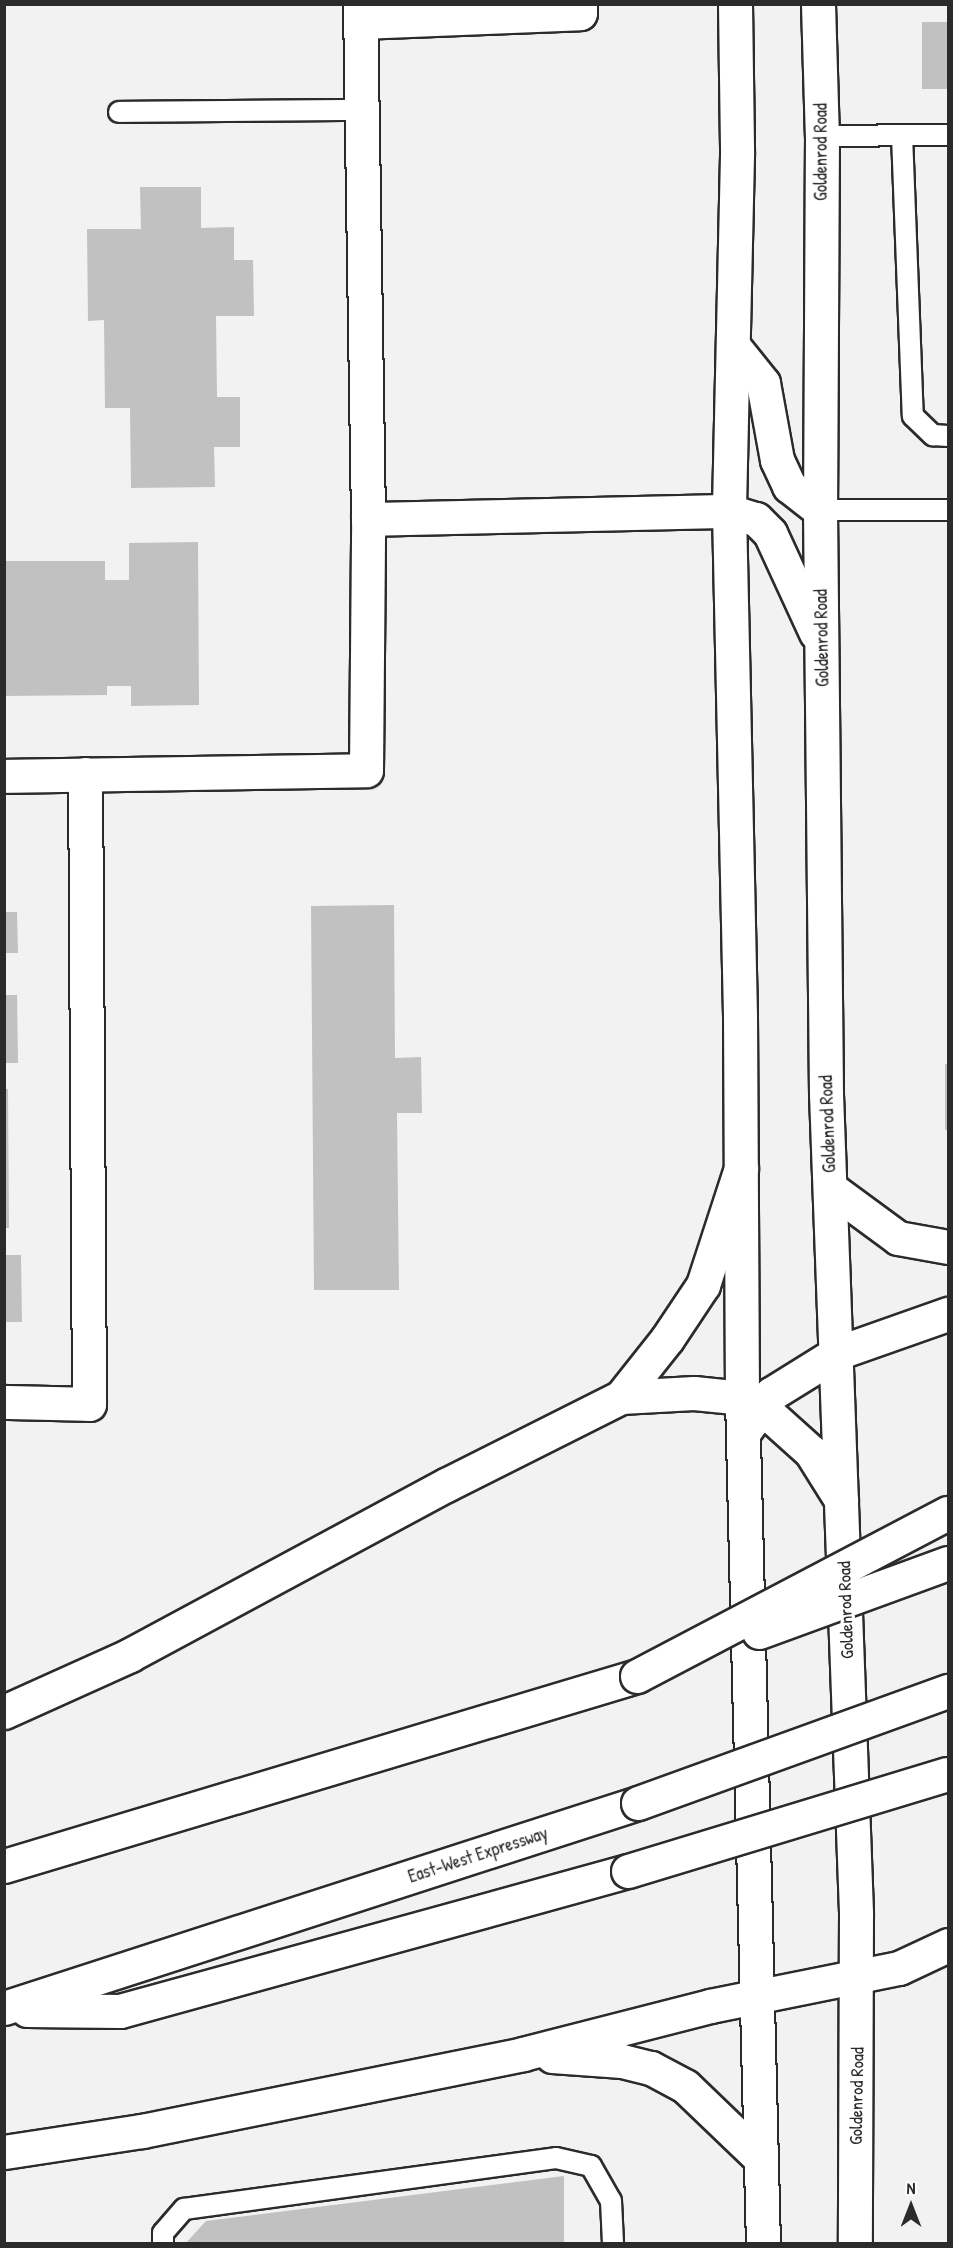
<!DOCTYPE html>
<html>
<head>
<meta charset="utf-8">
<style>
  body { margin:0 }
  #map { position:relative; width:953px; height:2248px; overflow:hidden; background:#f2f2f2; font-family:"Patrick Hand",sans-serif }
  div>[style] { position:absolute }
  .building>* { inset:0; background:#c1c1c1 }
  .roads { filter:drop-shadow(2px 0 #2b2b2b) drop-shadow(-2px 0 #2b2b2b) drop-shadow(0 2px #2b2b2b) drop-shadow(0 -2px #2b2b2b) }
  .service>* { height:20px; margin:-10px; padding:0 10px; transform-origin:10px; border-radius:10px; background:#fff }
  .minor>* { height:33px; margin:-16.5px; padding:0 16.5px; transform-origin:16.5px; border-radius:16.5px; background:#fff }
  .secondary>* { height:33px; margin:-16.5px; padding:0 16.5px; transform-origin:16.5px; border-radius:16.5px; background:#fff }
  .motorway>* { height:33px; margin:-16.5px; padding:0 16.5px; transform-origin:16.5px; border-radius:16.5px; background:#fff }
  .bridges { filter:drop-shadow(2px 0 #2b2b2b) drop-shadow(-2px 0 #2b2b2b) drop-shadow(0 2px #2b2b2b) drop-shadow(0 -2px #2b2b2b) }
  .motorway-bridge>* { height:33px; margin:-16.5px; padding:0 16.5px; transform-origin:16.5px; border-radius:16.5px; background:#fff }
  span { translate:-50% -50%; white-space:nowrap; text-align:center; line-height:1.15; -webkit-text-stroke:6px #fff; paint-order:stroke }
  .street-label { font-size:18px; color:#2b2b2b }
  .frame { position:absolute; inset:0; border:6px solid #2b2b2b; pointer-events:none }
  .north { position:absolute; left:881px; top:2176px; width:60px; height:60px; -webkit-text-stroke:4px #fff; paint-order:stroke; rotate:0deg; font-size:16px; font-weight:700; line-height:24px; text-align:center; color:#2b2b2b }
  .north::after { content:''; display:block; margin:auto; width:21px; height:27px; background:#2b2b2b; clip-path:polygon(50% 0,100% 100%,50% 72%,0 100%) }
</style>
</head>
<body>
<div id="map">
  <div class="building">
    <i style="clip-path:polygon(922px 22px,948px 22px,948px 89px,922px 89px)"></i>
    <i style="clip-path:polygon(140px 187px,201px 187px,201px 228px,234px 227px,234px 260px,253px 260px,254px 316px,216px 316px,217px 397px,240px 397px,240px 447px,214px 447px,215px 487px,131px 488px,130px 408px,105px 408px,104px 320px,88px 321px,87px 229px,141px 229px)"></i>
    <i style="clip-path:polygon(198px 542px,199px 705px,131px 706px,131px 686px,107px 686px,107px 695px,4px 696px,4px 561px,105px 561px,105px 580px,129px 580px,129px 543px)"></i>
    <i style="clip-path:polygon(394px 905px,395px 1058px,421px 1057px,422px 1113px,397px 1113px,399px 1290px,314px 1290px,311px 906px)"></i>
    <i style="clip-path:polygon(4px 912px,17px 912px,18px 953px,4px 953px)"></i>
    <i style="clip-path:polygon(4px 995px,17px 995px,18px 1063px,4px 1063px)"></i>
    <i style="clip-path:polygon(945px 1064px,948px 1064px,948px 1130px,945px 1130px)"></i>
    <i style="clip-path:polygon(4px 1089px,8px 1089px,9px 1228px,4px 1228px)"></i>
    <i style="clip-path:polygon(4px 1255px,21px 1255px,22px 1322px,4px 1322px)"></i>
    <i style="clip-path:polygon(564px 2176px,564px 2244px,185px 2244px,206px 2221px)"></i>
  </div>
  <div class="roads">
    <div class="service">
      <i style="left:119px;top:112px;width:243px;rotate:-0.5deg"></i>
      <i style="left:902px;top:135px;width:281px;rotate:87.8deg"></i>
      <i style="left:913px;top:416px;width:28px;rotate:44deg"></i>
      <i style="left:933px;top:435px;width:15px;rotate:4deg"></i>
      <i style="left:822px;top:136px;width:126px;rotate:-0.5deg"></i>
      <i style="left:820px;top:510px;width:128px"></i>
      <i style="left:163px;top:2244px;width:11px;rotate:-90deg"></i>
      <i style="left:163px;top:2233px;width:32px;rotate:-49deg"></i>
      <i style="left:184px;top:2209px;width:375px;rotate:-7.8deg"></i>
      <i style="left:556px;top:2158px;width:36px;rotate:13deg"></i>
      <i style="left:591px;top:2166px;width:40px;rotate:60.3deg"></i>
      <i style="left:611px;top:2201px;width:43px;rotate:87.3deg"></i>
    </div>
    <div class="minor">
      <i style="left:360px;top:4px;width:515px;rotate:89.11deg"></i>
      <i style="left:360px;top:22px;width:220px;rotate:-2.3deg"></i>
      <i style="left:580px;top:13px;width:9px;rotate:-90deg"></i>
      <i style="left:4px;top:776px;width:362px;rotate:-0.9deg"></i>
      <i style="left:366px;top:770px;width:251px;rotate:-89.5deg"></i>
      <i style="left:368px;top:519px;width:361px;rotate:-1.3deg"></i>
      <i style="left:4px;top:1402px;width:85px;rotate:1.3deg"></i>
      <i style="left:89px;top:1404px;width:630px;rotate:-90.36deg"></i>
    </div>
    <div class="secondary">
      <i style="left:735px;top:4px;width:151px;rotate:89.2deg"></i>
      <i style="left:737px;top:155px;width:356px;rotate:91.3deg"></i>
      <i style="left:729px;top:511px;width:505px;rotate:88.75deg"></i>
      <i style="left:740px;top:1016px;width:382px;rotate:89.7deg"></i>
      <i style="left:742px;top:1398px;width:846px;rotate:88.58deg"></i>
      <i style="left:818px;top:4px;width:132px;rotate:88.3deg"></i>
      <i style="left:822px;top:136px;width:374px;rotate:90.3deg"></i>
      <i style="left:820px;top:510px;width:584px;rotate:89.41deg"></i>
      <i style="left:826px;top:1094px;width:821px;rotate:87.9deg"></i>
      <i style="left:856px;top:1914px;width:330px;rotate:90.2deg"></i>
      <i style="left:735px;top:348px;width:45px;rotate:51.3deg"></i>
      <i style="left:763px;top:383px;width:78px;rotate:79.7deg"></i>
      <i style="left:777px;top:460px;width:29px;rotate:65deg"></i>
      <i style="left:789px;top:486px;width:39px;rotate:38deg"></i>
      <i style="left:729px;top:511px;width:28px;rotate:17deg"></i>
      <i style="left:756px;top:519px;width:20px;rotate:45deg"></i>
      <i style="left:770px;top:533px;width:110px;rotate:65.3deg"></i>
    </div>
    <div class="motorway">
      <i style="left:830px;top:1188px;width:84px;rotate:36.3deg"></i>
      <i style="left:898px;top:1238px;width:51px;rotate:10.2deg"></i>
      <i style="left:621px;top:1397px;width:74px;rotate:-51.6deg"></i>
      <i style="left:667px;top:1339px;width:65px;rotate:-56.3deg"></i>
      <i style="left:703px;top:1285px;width:123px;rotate:-72deg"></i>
      <i style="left:744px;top:1432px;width:47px;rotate:-54.6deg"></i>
      <i style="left:771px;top:1394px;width:78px;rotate:-31.8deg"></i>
      <i style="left:837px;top:1353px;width:118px;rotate:-19.4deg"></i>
      <i style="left:4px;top:1712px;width:138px;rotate:-24.3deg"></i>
      <i style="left:130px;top:1655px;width:359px;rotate:-28.3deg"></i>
      <i style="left:446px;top:1485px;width:196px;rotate:-26.7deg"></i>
      <i style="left:621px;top:1397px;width:73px;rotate:-3.1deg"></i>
      <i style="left:694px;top:1393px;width:48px;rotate:5.9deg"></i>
      <i style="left:742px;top:1398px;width:21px;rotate:25deg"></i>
      <i style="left:761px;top:1407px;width:67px;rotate:42deg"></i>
      <i style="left:811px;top:1452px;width:57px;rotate:58deg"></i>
      <i style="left:4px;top:1866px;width:661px;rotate:-16.71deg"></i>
      <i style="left:4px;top:2008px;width:666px;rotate:-17.92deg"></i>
      <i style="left:27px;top:2010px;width:93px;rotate:0.6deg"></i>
      <i style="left:120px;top:2011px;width:527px;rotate:-15.41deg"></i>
      <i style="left:552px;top:2056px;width:70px;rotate:4.1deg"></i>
      <i style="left:622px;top:2061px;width:30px;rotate:14deg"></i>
      <i style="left:651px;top:2068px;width:38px;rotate:28deg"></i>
      <i style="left:685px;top:2086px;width:103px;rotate:43.8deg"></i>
      <i style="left:4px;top:2152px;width:140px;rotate:-8.7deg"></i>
      <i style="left:142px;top:2131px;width:389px;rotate:-11.4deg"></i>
      <i style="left:523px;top:2054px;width:193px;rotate:-14.4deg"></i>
      <i style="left:710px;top:2006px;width:193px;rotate:-11.4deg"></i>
      <i style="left:899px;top:1968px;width:54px;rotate:-25.1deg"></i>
    </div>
  </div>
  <div class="bridges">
    <div class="motorway-bridge">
      <i style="left:759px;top:1632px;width:201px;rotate:-20.1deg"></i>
      <i style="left:637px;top:1676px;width:351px;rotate:-27.7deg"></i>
      <i style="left:638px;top:1803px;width:330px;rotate:-19.9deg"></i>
      <i style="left:628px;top:1871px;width:334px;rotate:-16.9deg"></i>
    </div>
  </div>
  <div class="street-label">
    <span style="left:821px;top:152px;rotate:-90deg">Goldenrod Road</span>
    <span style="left:822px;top:638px;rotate:-91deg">Goldenrod Road</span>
    <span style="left:828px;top:1124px;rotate:-92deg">Goldenrod Road</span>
    <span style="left:846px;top:1610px;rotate:-92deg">Goldenrod Road</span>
    <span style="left:478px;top:1855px;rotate:-18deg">East-West Expressway</span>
    <span style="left:857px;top:2096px;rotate:-89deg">Goldenrod Road</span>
  </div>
  <div class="frame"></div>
  <div class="north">N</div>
</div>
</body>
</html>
